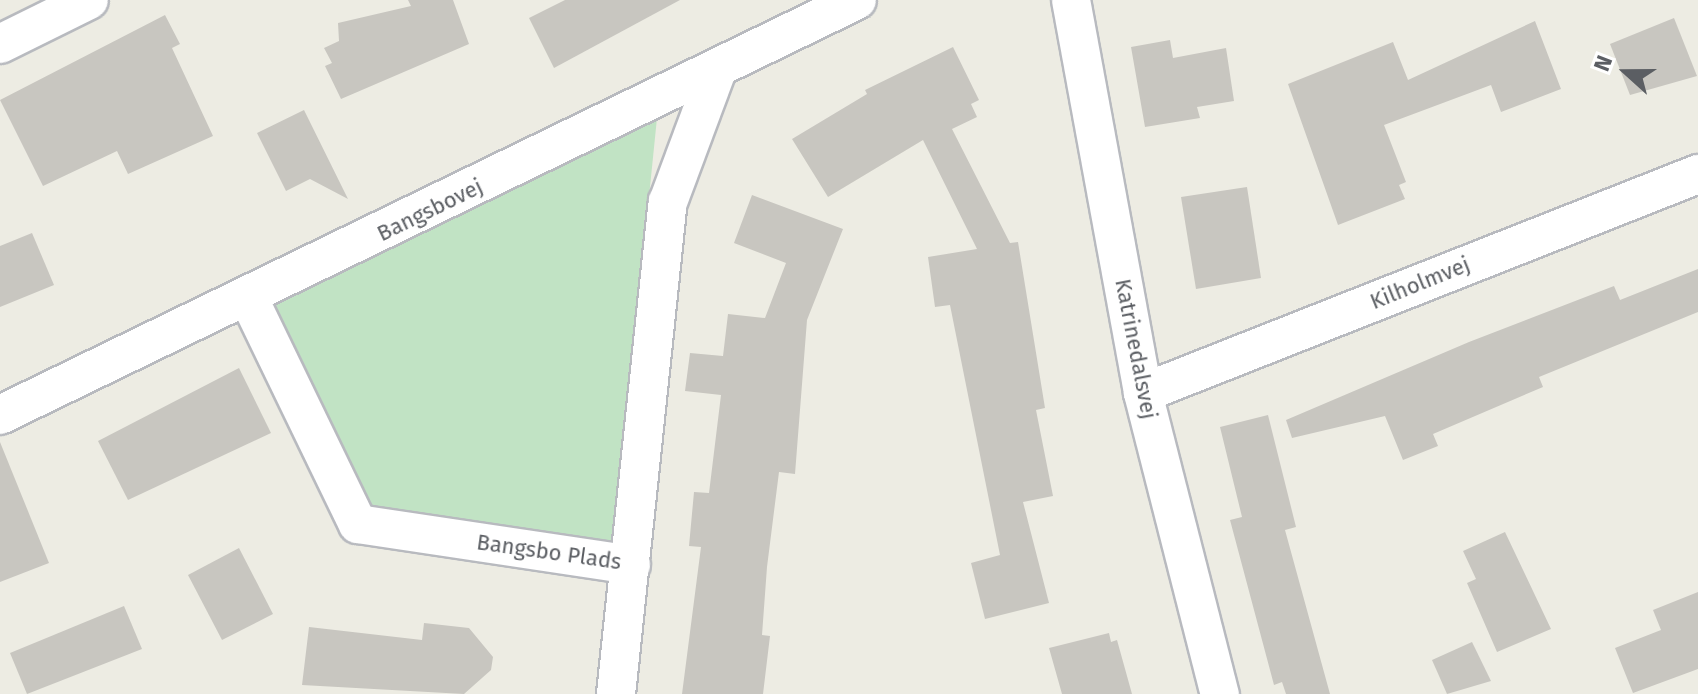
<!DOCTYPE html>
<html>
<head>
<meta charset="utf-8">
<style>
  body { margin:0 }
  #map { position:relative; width:1698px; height:694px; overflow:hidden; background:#edece3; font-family:"Fira Sans",sans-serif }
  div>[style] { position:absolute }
  .green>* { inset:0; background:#c1e3c4 }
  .building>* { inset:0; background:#c8c6c0 }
  .roads { filter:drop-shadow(2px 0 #b8babf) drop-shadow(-2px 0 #b8babf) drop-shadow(0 2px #b8babf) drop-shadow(0 -2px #b8babf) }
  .street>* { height:38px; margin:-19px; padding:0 19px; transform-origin:19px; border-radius:19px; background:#fff }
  span { translate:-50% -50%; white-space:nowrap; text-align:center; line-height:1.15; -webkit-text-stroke:6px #fff; paint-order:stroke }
  .street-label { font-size:22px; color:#5b5e63 }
  .north { position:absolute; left:1586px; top:32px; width:80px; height:80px; -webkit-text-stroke:6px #fff; paint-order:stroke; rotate:291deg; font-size:22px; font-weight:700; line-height:32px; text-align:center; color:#5b5e63 }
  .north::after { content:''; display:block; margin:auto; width:28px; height:36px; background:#5b5e63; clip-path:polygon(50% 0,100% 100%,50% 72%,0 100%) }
</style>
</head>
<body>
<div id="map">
  <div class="green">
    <i style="clip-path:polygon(657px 118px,614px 541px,366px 513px,264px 304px)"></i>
  </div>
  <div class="building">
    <i style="clip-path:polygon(408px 0,453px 0,469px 44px,341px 99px,325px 66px,332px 63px,324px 48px,339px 41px,338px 23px,411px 6px)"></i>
    <i style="clip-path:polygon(565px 0,680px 0,554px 68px,529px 18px)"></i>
    <i style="clip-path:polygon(165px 15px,180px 44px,172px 48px,213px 136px,128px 174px,117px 151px,43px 186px,0 100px)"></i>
    <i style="clip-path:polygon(1674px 18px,1697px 76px,1630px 95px,1610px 44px)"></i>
    <i style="clip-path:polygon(1535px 21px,1561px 89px,1501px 112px,1491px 85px,1384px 125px,1406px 182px,1399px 185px,1405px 199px,1338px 225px,1288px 84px,1393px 42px,1408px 80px)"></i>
    <i style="clip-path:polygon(1170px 40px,1173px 58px,1226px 48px,1234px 101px,1197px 107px,1200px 118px,1145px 127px,1131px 47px)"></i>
    <i style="clip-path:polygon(953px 47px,979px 100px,971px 104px,977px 117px,952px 129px,1010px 243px,1018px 242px,1045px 408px,1036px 410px,1053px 496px,1023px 502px,1049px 603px,985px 619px,971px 563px,1000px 555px,950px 305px,935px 307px,928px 257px,977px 249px,923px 140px,828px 197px,792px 139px,867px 94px,865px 90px)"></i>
    <i style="clip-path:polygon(304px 110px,348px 199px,310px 179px,286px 191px,257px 133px)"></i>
    <i style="clip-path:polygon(1247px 187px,1261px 278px,1196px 289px,1181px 197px)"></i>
    <i style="clip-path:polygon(752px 195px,843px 229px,807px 320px,795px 474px,779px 472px,767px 567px,762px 635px,770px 636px,763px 694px,682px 694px,701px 547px,689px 546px,694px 492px,709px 493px,721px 395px,685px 391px,690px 353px,723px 356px,728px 314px,765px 318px,786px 263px,734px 243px)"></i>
    <i style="clip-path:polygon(32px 233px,54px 285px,0 307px,0 246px)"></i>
    <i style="clip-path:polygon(1698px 269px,1698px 312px,1539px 377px,1543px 387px,1433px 434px,1438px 446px,1403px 460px,1385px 416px,1292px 438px,1286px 420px,1469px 342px,1614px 286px,1620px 300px)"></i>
    <i style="clip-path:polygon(239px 368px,271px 433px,128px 500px,98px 441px)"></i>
    <i style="clip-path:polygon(1268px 415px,1296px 527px,1285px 530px,1330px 694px,1286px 694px,1282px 682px,1274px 685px,1230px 520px,1242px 517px,1220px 427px)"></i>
    <i style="clip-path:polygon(0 442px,49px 563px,0 582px)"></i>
    <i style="clip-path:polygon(1505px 532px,1551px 629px,1497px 652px,1467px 583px,1476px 579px,1463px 551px)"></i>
    <i style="clip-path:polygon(239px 548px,273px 614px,222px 640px,188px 575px)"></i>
    <i style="clip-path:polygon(1698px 592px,1698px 669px,1633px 693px,1615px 648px,1661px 630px,1653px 610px)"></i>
    <i style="clip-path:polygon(124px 606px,142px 649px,27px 694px,10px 653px)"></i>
    <i style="clip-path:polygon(424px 623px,469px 628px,493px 657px,491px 670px,464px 694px,302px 685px,309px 627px,422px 640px)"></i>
    <i style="clip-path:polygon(1109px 633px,1111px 642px,1117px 640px,1132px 694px,1062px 694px,1049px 648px)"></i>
    <i style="clip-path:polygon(1472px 642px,1491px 681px,1447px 694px,1432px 660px)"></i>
  </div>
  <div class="roads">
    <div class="street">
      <i style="left:1071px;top:0;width:400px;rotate:79.6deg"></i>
      <i style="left:1143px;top:393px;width:311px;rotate:75.7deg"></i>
      <i style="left:0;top:44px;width:99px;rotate:-26.3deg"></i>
      <i style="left:249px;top:299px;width:250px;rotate:64.2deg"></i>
      <i style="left:358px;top:524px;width:276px;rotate:8.5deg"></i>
      <i style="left:1143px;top:393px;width:597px;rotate:-21.53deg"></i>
      <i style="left:0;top:415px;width:952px;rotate:-25.84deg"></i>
      <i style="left:616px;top:694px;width:495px;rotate:-84deg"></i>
      <i style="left:668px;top:202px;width:141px;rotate:-69.6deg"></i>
    </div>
  </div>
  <div class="street-label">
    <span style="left:430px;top:210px;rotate:-26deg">Bangsbovej</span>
    <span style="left:1420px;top:283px;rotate:-22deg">Kilholmvej</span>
    <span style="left:1136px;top:349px;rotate:79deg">Katrinedalsvej</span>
    <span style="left:549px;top:552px;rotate:8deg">Bangsbo Plads</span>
  </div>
  <div class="north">N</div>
</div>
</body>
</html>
